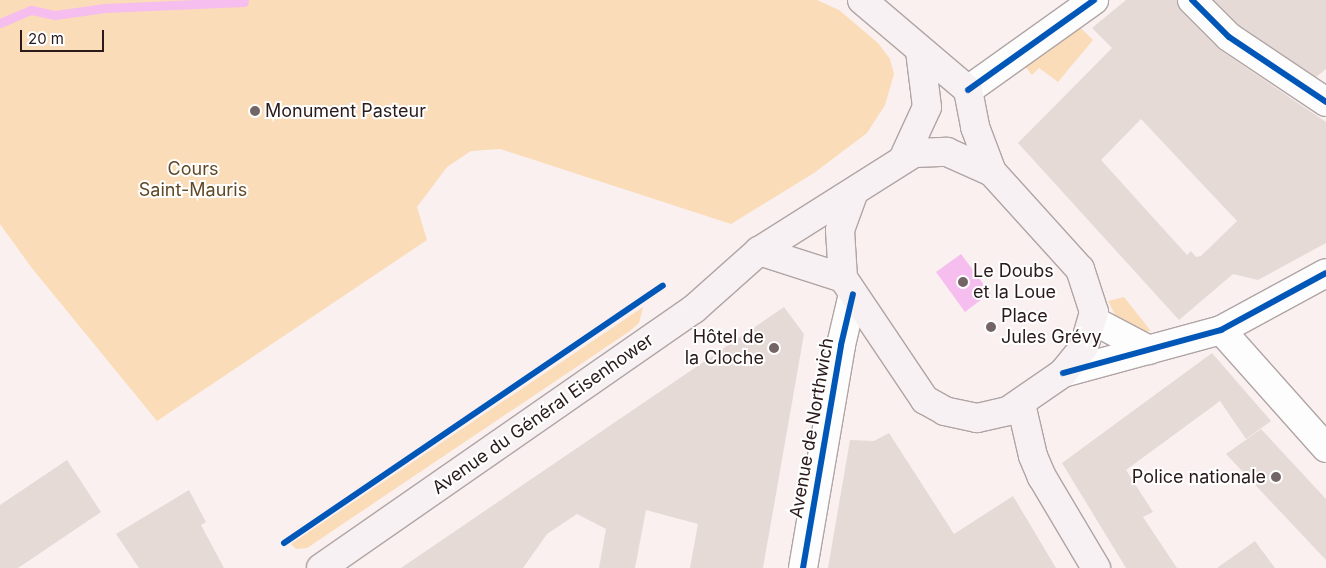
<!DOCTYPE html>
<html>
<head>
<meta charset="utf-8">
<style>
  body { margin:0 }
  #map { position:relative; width:1326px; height:568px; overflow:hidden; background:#faf0f0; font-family:Inter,sans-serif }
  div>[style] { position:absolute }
  .green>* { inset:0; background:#fbdcb8 }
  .water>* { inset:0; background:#f5beee }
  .stream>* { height:9px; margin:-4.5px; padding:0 4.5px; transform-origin:4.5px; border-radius:4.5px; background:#f5beee }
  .building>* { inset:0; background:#e5dad6 }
  .roads { filter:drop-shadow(1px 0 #b0a4a4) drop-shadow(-1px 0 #b0a4a4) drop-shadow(0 1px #b0a4a4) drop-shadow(0 -1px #b0a4a4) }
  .minor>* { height:28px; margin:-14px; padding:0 14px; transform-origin:14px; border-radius:14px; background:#fefdfd }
  .major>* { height:28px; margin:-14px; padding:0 14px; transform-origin:14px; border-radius:14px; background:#f8f1f3 }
  .cycleway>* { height:6px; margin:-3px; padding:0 3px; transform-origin:3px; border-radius:3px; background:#0057b8 }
  .dots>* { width:14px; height:14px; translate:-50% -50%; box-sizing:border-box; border:2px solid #fff; border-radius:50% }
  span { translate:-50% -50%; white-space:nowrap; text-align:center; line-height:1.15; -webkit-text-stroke:4px #fff; paint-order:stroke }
  .poi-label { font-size:18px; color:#2a1a1a }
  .left { translate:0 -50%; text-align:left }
  .right { translate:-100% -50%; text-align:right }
  .park-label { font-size:18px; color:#614824 }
  .street-label { font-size:18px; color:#2a1a1a }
  .scale { position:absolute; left:20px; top:30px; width:84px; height:22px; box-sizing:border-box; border:2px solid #2a1a1a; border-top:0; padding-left:6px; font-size:15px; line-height:18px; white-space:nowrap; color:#2a1a1a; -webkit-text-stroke:4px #fff; paint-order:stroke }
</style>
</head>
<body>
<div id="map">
  <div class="green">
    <i style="clip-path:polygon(0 0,817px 0,839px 10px,878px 43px,890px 59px,894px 74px,885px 105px,867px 133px,814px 173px,731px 224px,500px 149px,471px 151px,447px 167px,417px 207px,427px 240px,157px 421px,31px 267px,0 224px)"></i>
    <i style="clip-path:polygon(1078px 25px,1093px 40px,1058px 82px,1039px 68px,1032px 75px,1024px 65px)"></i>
    <i style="clip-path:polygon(1124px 297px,1151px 331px,1139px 332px,1116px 317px,1108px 301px)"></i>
    <i style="clip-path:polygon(643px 307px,639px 323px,630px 331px,307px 548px,296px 549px,291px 544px)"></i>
  </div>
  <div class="water">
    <i style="clip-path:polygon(961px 254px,990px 293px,965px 312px,936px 272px)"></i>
  </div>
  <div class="stream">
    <i style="left:0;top:23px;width:34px;rotate:-23deg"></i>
    <i style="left:31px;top:10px;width:25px;rotate:12deg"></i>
    <i style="left:55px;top:15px;width:50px;rotate:-8deg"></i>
    <i style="left:105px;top:8px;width:139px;rotate:-2.5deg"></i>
  </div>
  <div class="building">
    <i style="clip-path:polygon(evenodd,1126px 0,1177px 0,1181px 11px,1220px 50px,1326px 122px,1326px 243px,1258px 280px,1233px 274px,1179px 320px,1018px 143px,1112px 48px,1092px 28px,1126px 0,1141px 119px,1237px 221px,1201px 256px,1196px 257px,1191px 251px,1187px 255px,1101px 160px,1141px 119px)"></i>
    <i style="clip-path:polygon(1214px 0,1326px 0,1326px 69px,1316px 77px,1239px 25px)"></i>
    <i style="clip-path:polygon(784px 307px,804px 334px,763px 568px,690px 568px,698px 524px,646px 510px,635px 568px,599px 568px,606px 529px,577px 514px,547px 534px,523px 568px,401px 568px)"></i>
    <i style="clip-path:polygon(1212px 353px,1271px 421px,1246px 439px,1220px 401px,1126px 470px,1153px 512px,1143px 517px,1177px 568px,1126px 568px,1062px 463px)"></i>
    <i style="clip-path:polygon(1261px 429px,1326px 499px,1326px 560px,1226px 454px)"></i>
    <i style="clip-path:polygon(889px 433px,954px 534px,1013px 496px,1056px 568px,828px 568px,850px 440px,874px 441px)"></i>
    <i style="clip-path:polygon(67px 460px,101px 512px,18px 568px,0 568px,0 505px)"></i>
    <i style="clip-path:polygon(189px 490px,206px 522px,201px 525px,224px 568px,139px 568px,116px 534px)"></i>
    <i style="clip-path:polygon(1255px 541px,1275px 568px,1217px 568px)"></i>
  </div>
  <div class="roads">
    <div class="minor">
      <i style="left:1192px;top:0;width:52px;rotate:45deg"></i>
      <i style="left:1229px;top:37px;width:117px;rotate:33.8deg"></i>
      <i style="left:968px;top:90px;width:155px;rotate:-35.5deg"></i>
      <i style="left:1094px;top:321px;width:62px;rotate:27.8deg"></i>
      <i style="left:1221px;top:330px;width:158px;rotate:48.3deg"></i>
      <i style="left:1063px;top:373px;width:164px;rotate:-15.2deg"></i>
      <i style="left:1221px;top:330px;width:119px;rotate:-28.5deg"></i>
      <i style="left:803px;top:568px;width:226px;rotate:-80.3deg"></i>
      <i style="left:841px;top:345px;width:52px;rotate:-76.8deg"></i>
    </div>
    <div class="major">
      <i style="left:862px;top:0;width:139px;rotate:40.3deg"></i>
      <i style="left:968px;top:90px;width:38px;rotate:79deg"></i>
      <i style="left:975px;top:127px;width:48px;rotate:69.3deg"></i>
      <i style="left:904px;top:157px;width:55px;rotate:-65.3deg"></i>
      <i style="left:927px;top:107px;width:56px;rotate:-97.1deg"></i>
      <i style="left:759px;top:251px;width:88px;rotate:17.8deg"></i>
      <i style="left:1021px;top:404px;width:53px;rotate:77deg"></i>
      <i style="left:1033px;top:456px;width:23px;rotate:67deg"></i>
      <i style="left:1042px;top:477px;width:106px;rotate:59.3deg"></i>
      <i style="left:321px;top:568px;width:454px;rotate:-34.8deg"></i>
      <i style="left:694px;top:309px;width:87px;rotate:-41.7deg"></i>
      <i style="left:759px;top:251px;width:183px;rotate:-32.3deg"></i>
      <i style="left:914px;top:153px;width:33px;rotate:-2deg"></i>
      <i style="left:947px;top:152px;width:49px;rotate:24deg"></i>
      <i style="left:992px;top:172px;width:131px;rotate:47.8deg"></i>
      <i style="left:1080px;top:269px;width:45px;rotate:72deg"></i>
      <i style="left:1094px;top:312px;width:36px;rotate:106deg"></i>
      <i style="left:1084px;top:347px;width:33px;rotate:129deg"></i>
      <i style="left:1063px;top:373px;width:67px;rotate:145.4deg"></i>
      <i style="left:1008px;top:411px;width:32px;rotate:167deg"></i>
      <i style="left:977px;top:418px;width:33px;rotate:-168deg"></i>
      <i style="left:945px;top:411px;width:23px;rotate:-151deg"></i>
      <i style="left:925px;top:400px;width:147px;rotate:-123.9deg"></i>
      <i style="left:843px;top:278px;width:48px;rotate:-93.6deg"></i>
      <i style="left:840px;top:230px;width:38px;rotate:-70deg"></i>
    </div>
  </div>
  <div class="cycleway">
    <i style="left:1192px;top:0;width:52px;rotate:45deg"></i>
    <i style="left:1229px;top:37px;width:117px;rotate:33.8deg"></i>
    <i style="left:968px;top:90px;width:155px;rotate:-35.5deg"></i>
    <i style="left:1063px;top:373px;width:164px;rotate:-15.2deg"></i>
    <i style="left:1221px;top:330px;width:119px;rotate:-28.5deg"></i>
    <i style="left:284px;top:543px;width:458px;rotate:-34.2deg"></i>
    <i style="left:803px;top:568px;width:226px;rotate:-80.3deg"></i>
    <i style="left:841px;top:345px;width:52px;rotate:-76.8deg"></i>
  </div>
  <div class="dots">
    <i style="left:255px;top:111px;background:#736565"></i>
    <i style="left:963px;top:282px;background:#736565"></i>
    <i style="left:991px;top:327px;background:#736565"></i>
    <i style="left:774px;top:348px;background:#736565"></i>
    <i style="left:1276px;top:477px;background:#736565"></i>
  </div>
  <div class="poi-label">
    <span class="left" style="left:265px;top:111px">Monument Pasteur</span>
    <span class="left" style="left:973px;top:282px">Le Doubs<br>et la Loue</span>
    <span class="left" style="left:1001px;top:327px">Place<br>Jules Grévy</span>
    <span class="right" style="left:764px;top:348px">Hôtel de<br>la Cloche</span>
    <span class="right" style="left:1266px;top:477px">Police nationale</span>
  </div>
  <div class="park-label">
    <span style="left:193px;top:180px">Cours<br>Saint-Mauris</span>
  </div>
  <div class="street-label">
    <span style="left:543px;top:414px;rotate:-35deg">Avenue du Général Eisenhower</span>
    <span style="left:812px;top:428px;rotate:-80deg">Avenue de Northwich</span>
  </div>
  <div class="scale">20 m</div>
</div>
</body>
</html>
